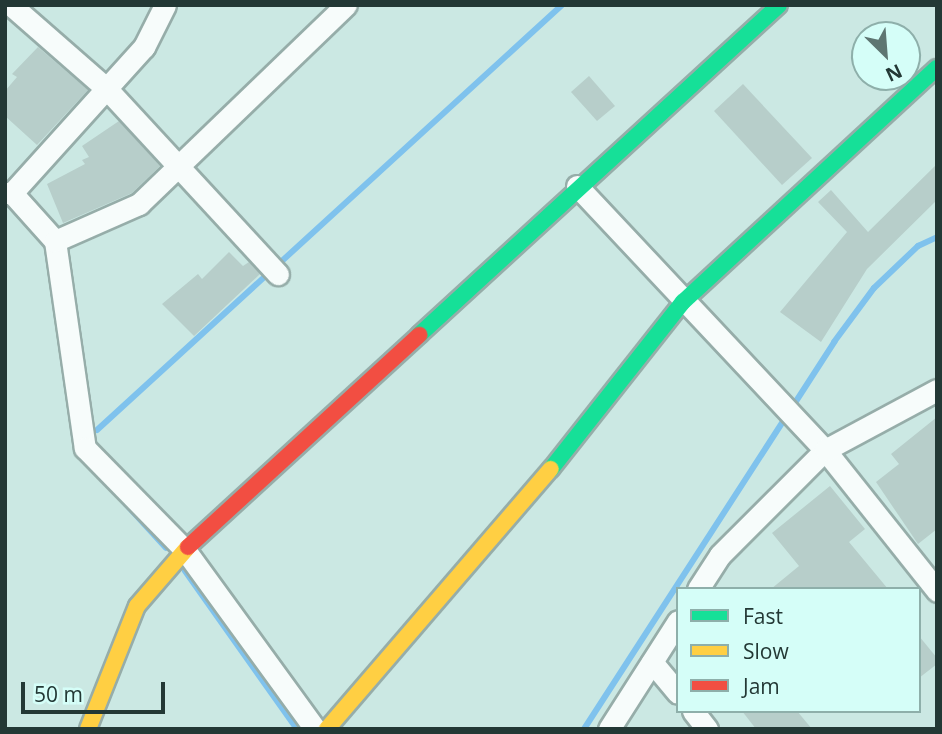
<!DOCTYPE html>
<html>
<head>
<meta charset="utf-8">
<style>
  body { margin:0 }
  #map { position:relative; width:942px; height:734px; overflow:hidden; background:#cbe8e3; font-family:"Open Sans",sans-serif }
  div>[style] { position:absolute }
  .stream>* { height:6px; margin:-3px; padding:0 3px; transform-origin:3px; border-radius:3px; background:#7fc2ed }
  .building>* { inset:0; background:#b7ceca }
  .roads { filter:drop-shadow(2px 0 #96ada9) drop-shadow(-2px 0 #96ada9) drop-shadow(0 2px #96ada9) drop-shadow(0 -2px #96ada9) }
  .street>* { height:21px; margin:-10.5px; padding:0 10.5px; transform-origin:10.5px; border-radius:10.5px; background:#f7fcfb }
  .fast>* { height:16px; margin:-8px; padding:0 8px; transform-origin:8px; border-radius:8px; background:#16e098 }
  .slow>* { height:16px; margin:-8px; padding:0 8px; transform-origin:8px; border-radius:8px; background:#ffcf43 }
  .jam>* { height:16px; margin:-8px; padding:0 8px; transform-origin:8px; border-radius:8px; background:#f24e42 }
  span { translate:-50% -50%; white-space:nowrap; text-align:center; line-height:1.15; -webkit-text-stroke:6px #d5fef8; paint-order:stroke }
  .frame { position:absolute; inset:0; border:7px solid #233835; pointer-events:none }
  .legend { position:absolute; left:676px; top:587px; width:245px; height:126px; box-sizing:border-box; background:#d5fef8; border:2px solid #8eafaa; margin:0; padding:9px 12px; list-style:none; font-size:21px; color:#233835 }
  .legend li { display:flex; align-items:center; gap:14px; height:35px }
  .legend b { width:35px; border:2px solid #8eafaa }
  .north { position:absolute; left:851px; top:21px; width:70px; height:70px; box-sizing:border-box; background:#d5fef8; border:2px solid #8eafaa; border-radius:50%; rotate:155deg; font-size:19px; font-weight:700; line-height:28px; text-align:center; color:#233835 }
  .north::after { content:''; display:block; margin:auto; width:24px; height:32px; background:#5e7672; clip-path:polygon(50% 0,100% 100%,50% 72%,0 100%) }
  .scale { position:absolute; left:21px; top:682px; width:144px; height:32px; box-sizing:border-box; border:4px solid #233835; border-top:0; padding-left:9px; font-size:21px; line-height:24px; white-space:nowrap; color:#233835; -webkit-text-stroke:5px #d5fef8; paint-order:stroke }
</style>
</head>
<body>
<div id="map">
  <div class="stream">
    <i style="left:97px;top:430px;width:630px;rotate:-42.43deg"></i>
    <i style="left:124px;top:502px;width:62px;rotate:47.6deg"></i>
    <i style="left:185px;top:571px;width:194px;rotate:54.7deg"></i>
    <i style="left:584px;top:729px;width:461px;rotate:-57.1deg"></i>
    <i style="left:834px;top:342px;width:67px;rotate:-53.5deg"></i>
    <i style="left:874px;top:288px;width:61px;rotate:-43.7deg"></i>
    <i style="left:918px;top:246px;width:21px;rotate:-25deg"></i>
  </div>
  <div class="building">
    <i style="clip-path:polygon(38px 47px,88px 90px,37px 145px,5px 116px,5px 91px,17px 77px,12px 74px)"></i>
    <i style="clip-path:polygon(589px 76px,615px 106px,597px 121px,571px 92px)"></i>
    <i style="clip-path:polygon(743px 84px,812px 158px,782px 185px,714px 111px)"></i>
    <i style="clip-path:polygon(119px 121px,160px 166px,132px 193px,63px 223px,47px 184px,85px 164px,82px 160px,89px 157px,82px 146px)"></i>
    <i style="clip-path:polygon(937px 164px,937px 200px,867px 269px,821px 342px,780px 312px,847px 232px,818px 202px,831px 190px,868px 232px)"></i>
    <i style="clip-path:polygon(229px 252px,243px 266px,249px 262px,260px 274px,194px 336px,162px 304px,198px 274px,202px 279px)"></i>
    <i style="clip-path:polygon(937px 417px,937px 529px,918px 544px,876px 482px,899px 464px,891px 454px)"></i>
    <i style="clip-path:polygon(830px 486px,865px 529px,849px 542px,888px 589px,771px 589px,799px 566px,772px 533px)"></i>
    <i style="clip-path:polygon(919px 636px,937px 658px,937px 664px,919px 678px)"></i>
    <i style="clip-path:polygon(742px 711px,797px 711px,812px 729px,756px 729px)"></i>
  </div>
  <div class="roads">
    <div class="street">
      <i style="left:11px;top:5px;width:128px;rotate:41.2deg"></i>
      <i style="left:107px;top:89px;width:252px;rotate:47.3deg"></i>
      <i style="left:577px;top:186px;width:362px;rotate:46.8deg"></i>
      <i style="left:825px;top:450px;width:180px;rotate:51.5deg"></i>
      <i style="left:5px;top:193px;width:7px"></i>
      <i style="left:12px;top:193px;width:197px;rotate:-47.9deg"></i>
      <i style="left:144px;top:47px;width:47px;rotate:-63.4deg"></i>
      <i style="left:12px;top:193px;width:64px;rotate:48.1deg"></i>
      <i style="left:55px;top:241px;width:209px;rotate:81.8deg"></i>
      <i style="left:85px;top:448px;width:143px;rotate:45.6deg"></i>
      <i style="left:185px;top:550px;width:221px;rotate:54deg"></i>
      <i style="left:55px;top:241px;width:92px;rotate:-23.8deg"></i>
      <i style="left:139px;top:204px;width:287px;rotate:-43.9deg"></i>
      <i style="left:698px;top:589px;width:40px;rotate:-57.1deg"></i>
      <i style="left:720px;top:555px;width:148px;rotate:-45deg"></i>
      <i style="left:825px;top:450px;width:127px;rotate:-28.2deg"></i>
      <i style="left:652px;top:662px;width:40px;rotate:50deg"></i>
      <i style="left:693px;top:711px;width:23px;rotate:52deg"></i>
      <i style="left:609px;top:729px;width:128px;rotate:-57.4deg"></i>
    </div>
    <div class="fast">
      <i style="left:419px;top:335px;width:488px;rotate:-42.5deg"></i>
      <i style="left:551px;top:469px;width:213px;rotate:-51.7deg"></i>
      <i style="left:683px;top:302px;width:345px;rotate:-42.7deg"></i>
    </div>
    <div class="slow">
      <i style="left:88px;top:729px;width:132px;rotate:-68.3deg"></i>
      <i style="left:137px;top:606px;width:78px;rotate:-49.2deg"></i>
      <i style="left:327px;top:729px;width:343px;rotate:-49.3deg"></i>
    </div>
    <div class="jam">
      <i style="left:188px;top:547px;width:314px;rotate:-42.5deg"></i>
    </div>
  </div>
  <div class="frame"></div>
  <ul class="legend">
  <li><b style="height:9px;background:#16e098"></b>Fast</li>
  <li><b style="height:9px;background:#ffcf43"></b>Slow</li>
  <li><b style="height:9px;background:#f24e42"></b>Jam</li>
  </ul>
  <div class="north">N</div>
  <div class="scale">50 m</div>
</div>
</body>
</html>
